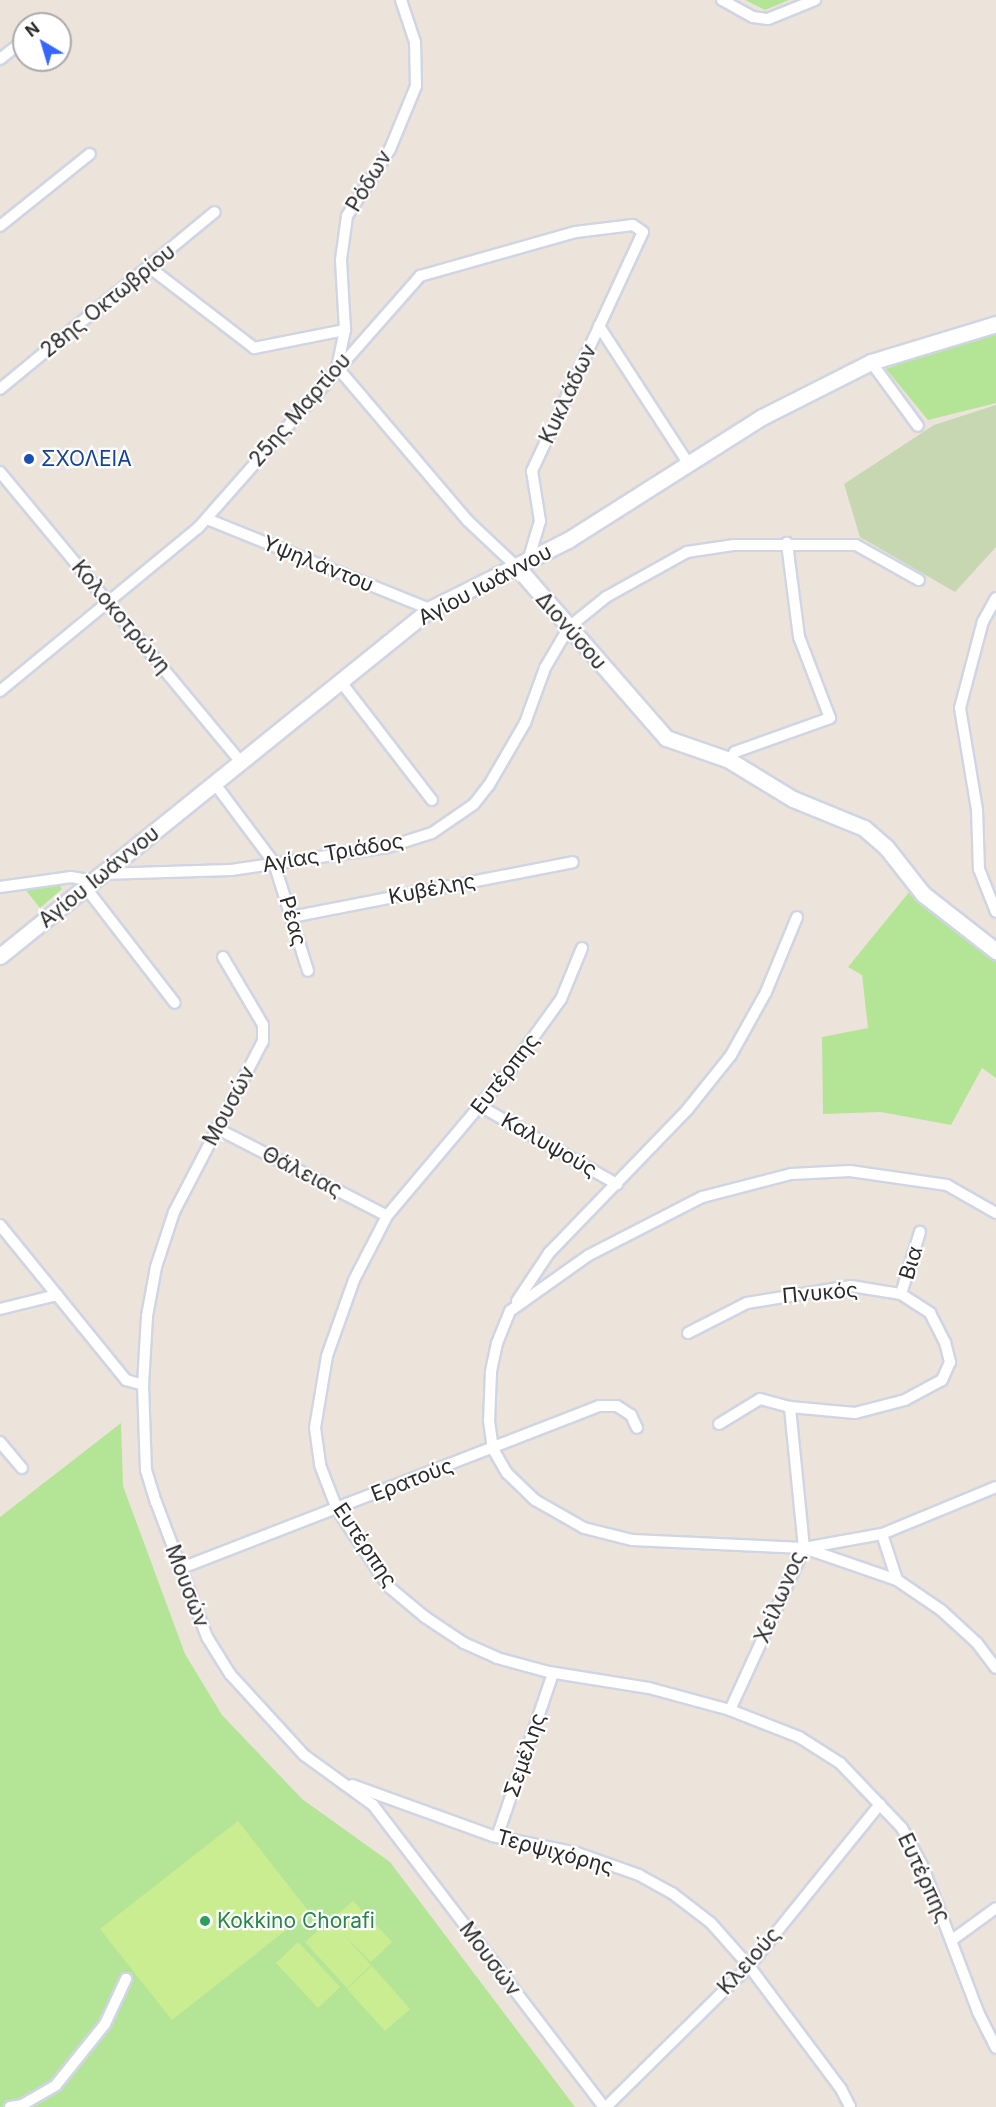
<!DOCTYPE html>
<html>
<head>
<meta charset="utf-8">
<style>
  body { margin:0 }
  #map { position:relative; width:996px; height:2107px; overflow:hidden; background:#ece4db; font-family:Inter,sans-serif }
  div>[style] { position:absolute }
  .green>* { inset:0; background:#b4e596 }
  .cemetery>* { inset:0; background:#c6d7b2 }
  .pitch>* { inset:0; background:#caed91 }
  .roads { filter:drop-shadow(2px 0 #d0d5e3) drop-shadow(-2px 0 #d0d5e3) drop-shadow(0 2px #d0d5e3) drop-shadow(0 -2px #d0d5e3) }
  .street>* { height:10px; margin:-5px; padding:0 5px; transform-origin:5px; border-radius:5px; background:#fff }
  .secondary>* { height:15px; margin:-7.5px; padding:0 7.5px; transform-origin:7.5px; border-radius:7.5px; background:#fff }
  .dots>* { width:16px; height:16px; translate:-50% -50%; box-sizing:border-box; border:3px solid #fff; border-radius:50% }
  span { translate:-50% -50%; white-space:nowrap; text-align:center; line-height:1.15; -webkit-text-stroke:4.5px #fff; paint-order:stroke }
  .street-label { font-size:21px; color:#2a2a2a }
  .transit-label { font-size:21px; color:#164399 }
  .left { translate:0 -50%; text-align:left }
  .leisure-label { font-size:21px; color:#27864d }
  .north { position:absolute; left:12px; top:12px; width:60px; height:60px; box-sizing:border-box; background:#fff; border:2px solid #aaa; border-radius:50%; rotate:322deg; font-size:16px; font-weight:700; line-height:24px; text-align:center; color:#2a2a2a }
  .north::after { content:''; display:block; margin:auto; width:21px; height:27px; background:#3665ff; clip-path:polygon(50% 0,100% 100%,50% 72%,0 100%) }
</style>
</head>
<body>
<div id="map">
  <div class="green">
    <i style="clip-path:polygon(745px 0,789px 0,765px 10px)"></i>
    <i style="clip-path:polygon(996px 328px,996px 403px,928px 420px,886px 369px)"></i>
    <i style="clip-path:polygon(59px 884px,62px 889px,40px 908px,24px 888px)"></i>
    <i style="clip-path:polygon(910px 891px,945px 923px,996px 958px,996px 1078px,982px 1068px,951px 1125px,881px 1112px,823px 1114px,822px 1037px,868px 1028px,862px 975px,848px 967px)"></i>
    <i style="clip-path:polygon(121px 1423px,123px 1486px,185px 1654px,222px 1715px,302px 1799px,390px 1862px,575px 2107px,0 2107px,0 1517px)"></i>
  </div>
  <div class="cemetery">
    <i style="clip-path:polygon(996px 405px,996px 547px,955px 592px,860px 537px,844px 484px,934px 425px)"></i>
  </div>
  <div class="pitch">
    <i style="clip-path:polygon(238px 1821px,309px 1912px,172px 2020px,100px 1929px)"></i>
    <i style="clip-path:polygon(353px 1901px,392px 1942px,371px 1962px,341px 1932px,371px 1965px,347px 1988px,305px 1942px)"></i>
    <i style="clip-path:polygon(298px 1942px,340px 1987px,318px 2008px,276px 1963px)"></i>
    <i style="clip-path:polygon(372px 1966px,410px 2009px,385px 2031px,347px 1989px)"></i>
  </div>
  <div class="roads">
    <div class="street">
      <i style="left:401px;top:0;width:44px;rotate:71.6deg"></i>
      <i style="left:415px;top:42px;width:44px;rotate:88.7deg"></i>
      <i style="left:416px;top:86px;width:68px;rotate:112.4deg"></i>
      <i style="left:390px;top:149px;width:80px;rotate:122.7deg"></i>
      <i style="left:347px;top:216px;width:44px;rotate:97.8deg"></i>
      <i style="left:341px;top:260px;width:70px;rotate:86.7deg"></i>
      <i style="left:345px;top:330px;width:38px;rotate:102deg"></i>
      <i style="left:337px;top:367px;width:202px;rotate:49.6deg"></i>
      <i style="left:468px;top:521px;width:67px;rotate:43.2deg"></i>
      <i style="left:722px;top:0;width:35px;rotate:29deg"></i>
      <i style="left:753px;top:17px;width:15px;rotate:8deg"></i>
      <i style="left:768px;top:19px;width:51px;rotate:-22deg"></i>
      <i style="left:0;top:59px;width:31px;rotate:-38deg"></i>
      <i style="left:0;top:226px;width:115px;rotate:-38.7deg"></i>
      <i style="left:149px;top:267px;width:133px;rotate:37.6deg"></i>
      <i style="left:254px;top:348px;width:93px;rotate:-11.2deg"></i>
      <i style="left:599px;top:326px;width:163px;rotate:57deg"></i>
      <i style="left:871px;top:362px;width:79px;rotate:53.7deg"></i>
      <i style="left:0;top:389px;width:278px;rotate:-39.5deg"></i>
      <i style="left:0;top:472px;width:378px;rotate:50.3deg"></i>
      <i style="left:207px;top:519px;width:240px;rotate:22deg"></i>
      <i style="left:996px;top:598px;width:26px;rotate:119deg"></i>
      <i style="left:983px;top:621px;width:90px;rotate:104.8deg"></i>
      <i style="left:960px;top:708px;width:103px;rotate:80.5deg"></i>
      <i style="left:977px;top:810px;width:59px;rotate:88.1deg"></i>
      <i style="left:979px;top:869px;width:46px;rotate:68.4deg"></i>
      <i style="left:341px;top:682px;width:149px;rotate:52.4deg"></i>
      <i style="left:0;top:691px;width:256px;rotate:-39.5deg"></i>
      <i style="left:198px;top:528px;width:336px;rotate:-48.6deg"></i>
      <i style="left:420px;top:276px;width:162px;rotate:-15.8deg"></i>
      <i style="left:576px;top:232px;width:57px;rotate:-7deg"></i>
      <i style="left:633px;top:225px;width:12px;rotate:35deg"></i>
      <i style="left:643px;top:232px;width:264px;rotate:114.9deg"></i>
      <i style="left:532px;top:471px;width:51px;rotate:80.9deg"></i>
      <i style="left:540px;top:521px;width:42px;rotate:106.7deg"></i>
      <i style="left:729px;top:760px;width:10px;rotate:-53deg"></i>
      <i style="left:735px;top:752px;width:101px;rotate:-19.7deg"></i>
      <i style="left:830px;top:718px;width:87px;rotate:-110.9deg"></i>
      <i style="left:799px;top:637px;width:95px;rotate:-97.3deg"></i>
      <i style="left:215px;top:784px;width:99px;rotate:53.2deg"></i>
      <i style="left:274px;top:863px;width:113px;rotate:72.5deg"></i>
      <i style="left:102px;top:874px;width:129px;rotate:-1.8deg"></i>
      <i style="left:231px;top:870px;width:159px;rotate:-8.3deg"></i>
      <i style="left:388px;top:847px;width:46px;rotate:-17.7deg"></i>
      <i style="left:432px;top:833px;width:51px;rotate:-34.6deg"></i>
      <i style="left:474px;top:804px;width:24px;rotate:-52deg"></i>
      <i style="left:489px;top:785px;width:72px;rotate:-59.9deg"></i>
      <i style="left:525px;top:723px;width:59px;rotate:-70deg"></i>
      <i style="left:545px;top:668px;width:48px;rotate:-59.7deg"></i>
      <i style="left:569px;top:627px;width:48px;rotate:-39deg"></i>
      <i style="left:606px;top:597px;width:93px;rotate:-29.1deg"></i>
      <i style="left:687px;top:552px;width:48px;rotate:-8.5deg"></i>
      <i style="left:734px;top:545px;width:122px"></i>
      <i style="left:856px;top:545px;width:72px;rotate:29.1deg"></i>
      <i style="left:0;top:887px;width:72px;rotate:-8deg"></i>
      <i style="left:71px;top:877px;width:23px;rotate:10deg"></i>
      <i style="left:86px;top:888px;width:145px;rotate:52.3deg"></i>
      <i style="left:291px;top:917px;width:287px;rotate:-11deg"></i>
      <i style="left:582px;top:948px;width:55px;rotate:112.4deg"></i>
      <i style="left:561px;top:999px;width:89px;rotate:125.8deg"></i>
      <i style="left:509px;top:1071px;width:189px;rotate:130.1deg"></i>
      <i style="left:387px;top:1216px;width:72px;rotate:117.3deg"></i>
      <i style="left:354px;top:1280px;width:81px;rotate:109.6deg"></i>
      <i style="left:327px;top:1356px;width:73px;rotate:99.5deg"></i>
      <i style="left:315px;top:1428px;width:37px;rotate:82deg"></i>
      <i style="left:320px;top:1465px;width:47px;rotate:68.9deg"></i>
      <i style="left:337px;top:1509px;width:94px;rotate:56.3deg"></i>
      <i style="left:389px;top:1587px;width:47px;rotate:39.8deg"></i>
      <i style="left:425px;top:1617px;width:47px;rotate:33.7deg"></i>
      <i style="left:464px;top:1643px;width:36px;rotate:24deg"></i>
      <i style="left:497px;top:1658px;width:54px;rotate:15.1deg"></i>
      <i style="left:549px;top:1672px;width:101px;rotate:9.1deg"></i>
      <i style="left:649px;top:1688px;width:84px;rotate:15.2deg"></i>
      <i style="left:730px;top:1710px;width:74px;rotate:21.4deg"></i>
      <i style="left:799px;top:1737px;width:49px;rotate:32.4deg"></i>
      <i style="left:840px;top:1763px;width:90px;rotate:46.4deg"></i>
      <i style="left:902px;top:1828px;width:44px;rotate:61.7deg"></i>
      <i style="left:923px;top:1867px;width:155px;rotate:69.2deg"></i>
      <i style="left:978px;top:2012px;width:40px;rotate:63.4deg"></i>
      <i style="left:223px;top:957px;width:79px;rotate:59.5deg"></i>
      <i style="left:263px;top:1025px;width:16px;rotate:90deg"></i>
      <i style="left:263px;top:1041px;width:193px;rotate:117.5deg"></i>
      <i style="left:174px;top:1212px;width:58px;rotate:108.1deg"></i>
      <i style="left:156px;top:1267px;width:50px;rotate:100.4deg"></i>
      <i style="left:147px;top:1316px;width:69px;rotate:93.3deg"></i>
      <i style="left:143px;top:1385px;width:85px;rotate:88deg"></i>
      <i style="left:146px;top:1470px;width:34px;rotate:73deg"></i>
      <i style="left:156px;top:1502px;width:144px;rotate:69.3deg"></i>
      <i style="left:207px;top:1637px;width:44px;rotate:58.1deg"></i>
      <i style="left:230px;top:1674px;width:110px;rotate:47.6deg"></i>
      <i style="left:304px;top:1755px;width:85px;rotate:35.9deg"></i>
      <i style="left:373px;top:1805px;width:380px;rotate:52.6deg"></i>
      <i style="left:480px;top:1106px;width:158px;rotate:29.7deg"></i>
      <i style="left:216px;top:1128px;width:192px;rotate:27.2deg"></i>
      <i style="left:996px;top:1213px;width:56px;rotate:-150.3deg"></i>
      <i style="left:947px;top:1185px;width:98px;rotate:-171.8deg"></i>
      <i style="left:850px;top:1171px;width:59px;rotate:177.1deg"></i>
      <i style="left:791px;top:1174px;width:92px;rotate:165.5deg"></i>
      <i style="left:702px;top:1197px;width:127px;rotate:152.8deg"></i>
      <i style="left:589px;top:1255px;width:97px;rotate:144.7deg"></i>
      <i style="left:510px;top:1311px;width:35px;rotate:112deg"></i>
      <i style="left:497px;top:1343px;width:30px;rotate:102deg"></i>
      <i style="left:491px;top:1372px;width:49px;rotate:92.3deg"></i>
      <i style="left:489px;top:1421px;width:28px;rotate:82deg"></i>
      <i style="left:493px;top:1449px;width:28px;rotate:60deg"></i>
      <i style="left:507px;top:1473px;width:39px;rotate:44deg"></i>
      <i style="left:535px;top:1500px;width:56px;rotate:29.7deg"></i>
      <i style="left:584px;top:1528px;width:49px;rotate:14deg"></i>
      <i style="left:632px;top:1540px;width:172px;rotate:2.7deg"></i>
      <i style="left:804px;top:1548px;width:79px;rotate:-10.2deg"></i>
      <i style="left:882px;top:1534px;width:123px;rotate:-22.4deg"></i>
      <i style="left:0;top:1225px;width:200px;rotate:50.9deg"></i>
      <i style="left:126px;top:1380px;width:18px;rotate:16deg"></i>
      <i style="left:901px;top:1294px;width:65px;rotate:-73deg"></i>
      <i style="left:517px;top:1301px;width:58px;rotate:-56.3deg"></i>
      <i style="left:549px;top:1253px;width:199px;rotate:-46deg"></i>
      <i style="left:687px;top:1110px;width:70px;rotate:-51.3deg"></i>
      <i style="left:731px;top:1055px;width:72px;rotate:-60.9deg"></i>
      <i style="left:766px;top:992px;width:81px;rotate:-67.5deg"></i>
      <i style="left:0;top:1309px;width:59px;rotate:-13.8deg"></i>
      <i style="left:688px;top:1333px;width:66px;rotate:-27deg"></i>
      <i style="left:747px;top:1303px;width:105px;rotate:-9.3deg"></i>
      <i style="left:851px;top:1286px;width:51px;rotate:9.1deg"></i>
      <i style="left:901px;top:1294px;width:35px;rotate:33deg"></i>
      <i style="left:930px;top:1313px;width:33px;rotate:63deg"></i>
      <i style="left:945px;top:1342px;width:21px;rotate:76deg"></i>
      <i style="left:950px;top:1362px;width:20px;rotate:114deg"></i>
      <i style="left:942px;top:1380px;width:42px;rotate:151.6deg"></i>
      <i style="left:905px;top:1400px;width:52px;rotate:165.4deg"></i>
      <i style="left:855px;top:1413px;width:65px;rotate:-174.7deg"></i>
      <i style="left:790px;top:1407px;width:31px;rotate:-165deg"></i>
      <i style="left:760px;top:1399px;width:48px;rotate:148.6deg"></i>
      <i style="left:0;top:1442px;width:34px;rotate:50deg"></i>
      <i style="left:882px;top:1534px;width:48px;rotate:71.9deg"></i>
      <i style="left:807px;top:1549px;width:95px;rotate:19deg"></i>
      <i style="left:897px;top:1580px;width:53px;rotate:34.3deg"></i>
      <i style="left:941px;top:1610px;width:49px;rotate:42.5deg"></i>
      <i style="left:977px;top:1643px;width:31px;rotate:53deg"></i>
      <i style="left:179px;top:1569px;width:451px;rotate:-21.2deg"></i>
      <i style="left:599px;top:1406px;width:18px"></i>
      <i style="left:617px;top:1406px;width:17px;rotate:33deg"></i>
      <i style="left:631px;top:1415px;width:14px;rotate:65deg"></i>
      <i style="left:730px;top:1710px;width:178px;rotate:-65.4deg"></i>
      <i style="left:804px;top:1548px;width:142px;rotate:-95.7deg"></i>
      <i style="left:352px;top:1785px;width:150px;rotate:19.9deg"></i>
      <i style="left:493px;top:1836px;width:86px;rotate:11.4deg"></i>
      <i style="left:577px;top:1853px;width:66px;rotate:19.5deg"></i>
      <i style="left:639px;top:1875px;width:38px;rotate:29deg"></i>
      <i style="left:672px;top:1893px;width:49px;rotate:37.6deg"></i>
      <i style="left:711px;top:1923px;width:57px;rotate:48.5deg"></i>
      <i style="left:749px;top:1966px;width:154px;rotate:53.2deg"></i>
      <i style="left:841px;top:2089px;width:20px;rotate:63deg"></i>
      <i style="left:497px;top:1837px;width:173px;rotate:-71.1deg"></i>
      <i style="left:952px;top:1940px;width:54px;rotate:-36deg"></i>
      <i style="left:10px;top:2107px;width:12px;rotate:-9deg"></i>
      <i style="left:22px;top:2105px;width:39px;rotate:-30deg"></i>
      <i style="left:56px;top:2085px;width:78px;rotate:-51.2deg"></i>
      <i style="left:105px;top:2024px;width:50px;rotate:-65deg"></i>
      <i style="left:606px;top:2107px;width:201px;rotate:-44.6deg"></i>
      <i style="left:749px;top:1966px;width:208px;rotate:-51deg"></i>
    </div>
    <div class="secondary">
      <i style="left:517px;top:567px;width:227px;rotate:48.9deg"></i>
      <i style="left:666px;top:738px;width:67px;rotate:19.2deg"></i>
      <i style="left:729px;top:760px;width:75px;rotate:31.4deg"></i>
      <i style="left:793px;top:799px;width:77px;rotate:22.2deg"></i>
      <i style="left:864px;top:828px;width:29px;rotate:41deg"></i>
      <i style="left:886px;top:847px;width:60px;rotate:51.8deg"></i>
      <i style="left:923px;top:894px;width:93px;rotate:38deg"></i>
      <i style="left:0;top:956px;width:553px;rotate:-38.9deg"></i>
      <i style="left:430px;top:609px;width:154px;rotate:-26.6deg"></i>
      <i style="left:568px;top:540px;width:230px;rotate:-32.4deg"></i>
      <i style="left:762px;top:417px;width:122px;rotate:-26.8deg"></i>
      <i style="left:871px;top:362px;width:131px;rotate:-16.9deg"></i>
    </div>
  </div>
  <div class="dots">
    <i style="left:29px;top:459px;background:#1a4fb4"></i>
    <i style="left:205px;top:1921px;background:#2e9e5b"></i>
  </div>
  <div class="street-label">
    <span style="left:369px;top:181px;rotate:-59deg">Ρόδων</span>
    <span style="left:108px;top:301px;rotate:-39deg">28ης Οκτωβρίου</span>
    <span style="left:568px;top:394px;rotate:-65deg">Κυκλάδων</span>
    <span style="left:300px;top:410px;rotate:-49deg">25ης Μαρτίου</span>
    <span style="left:318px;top:564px;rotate:22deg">Υψηλάντου</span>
    <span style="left:485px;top:585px;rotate:-28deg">Αγίου Ιωάννου</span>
    <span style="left:121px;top:617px;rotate:50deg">Κολοκοτρώνη</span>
    <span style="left:571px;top:631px;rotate:49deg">Διονύσου</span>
    <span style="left:333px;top:853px;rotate:-10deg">Αγίας Τριάδος</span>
    <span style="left:99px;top:877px;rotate:-39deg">Αγίου Ιωάννου</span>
    <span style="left:432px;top:889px;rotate:-11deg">Κυβέλης</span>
    <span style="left:293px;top:921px;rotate:74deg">Ρέας</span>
    <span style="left:505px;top:1074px;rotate:-52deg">Ευτέρπης</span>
    <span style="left:229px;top:1106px;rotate:-62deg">Μουσών</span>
    <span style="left:549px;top:1145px;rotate:30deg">Καλυψούς</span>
    <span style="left:302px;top:1172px;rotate:27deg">Θάλειας</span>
    <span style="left:911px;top:1263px;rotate:-73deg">Βια</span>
    <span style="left:820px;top:1293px;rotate:-5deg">Πνυκός</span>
    <span style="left:412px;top:1480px;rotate:-21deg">Ερατούς</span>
    <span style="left:365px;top:1545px;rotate:56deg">Ευτέρπης</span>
    <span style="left:187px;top:1586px;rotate:69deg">Μουσών</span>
    <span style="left:780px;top:1597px;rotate:-67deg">Χείλωνος</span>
    <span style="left:525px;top:1755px;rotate:-71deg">Σεμέλης</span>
    <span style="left:555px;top:1852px;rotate:15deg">Τερψιχόρης</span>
    <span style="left:924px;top:1878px;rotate:65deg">Ευτέρπης</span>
    <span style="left:490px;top:1959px;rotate:53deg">Μουσών</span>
    <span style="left:749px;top:1961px;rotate:-48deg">Κλειούς</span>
  </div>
  <div class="transit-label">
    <span class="left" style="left:41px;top:459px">ΣΧΟΛΕΙΑ</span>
  </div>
  <div class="leisure-label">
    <span class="left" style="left:217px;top:1921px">Kokkino Chorafi</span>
  </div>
  <div class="north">N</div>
</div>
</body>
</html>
